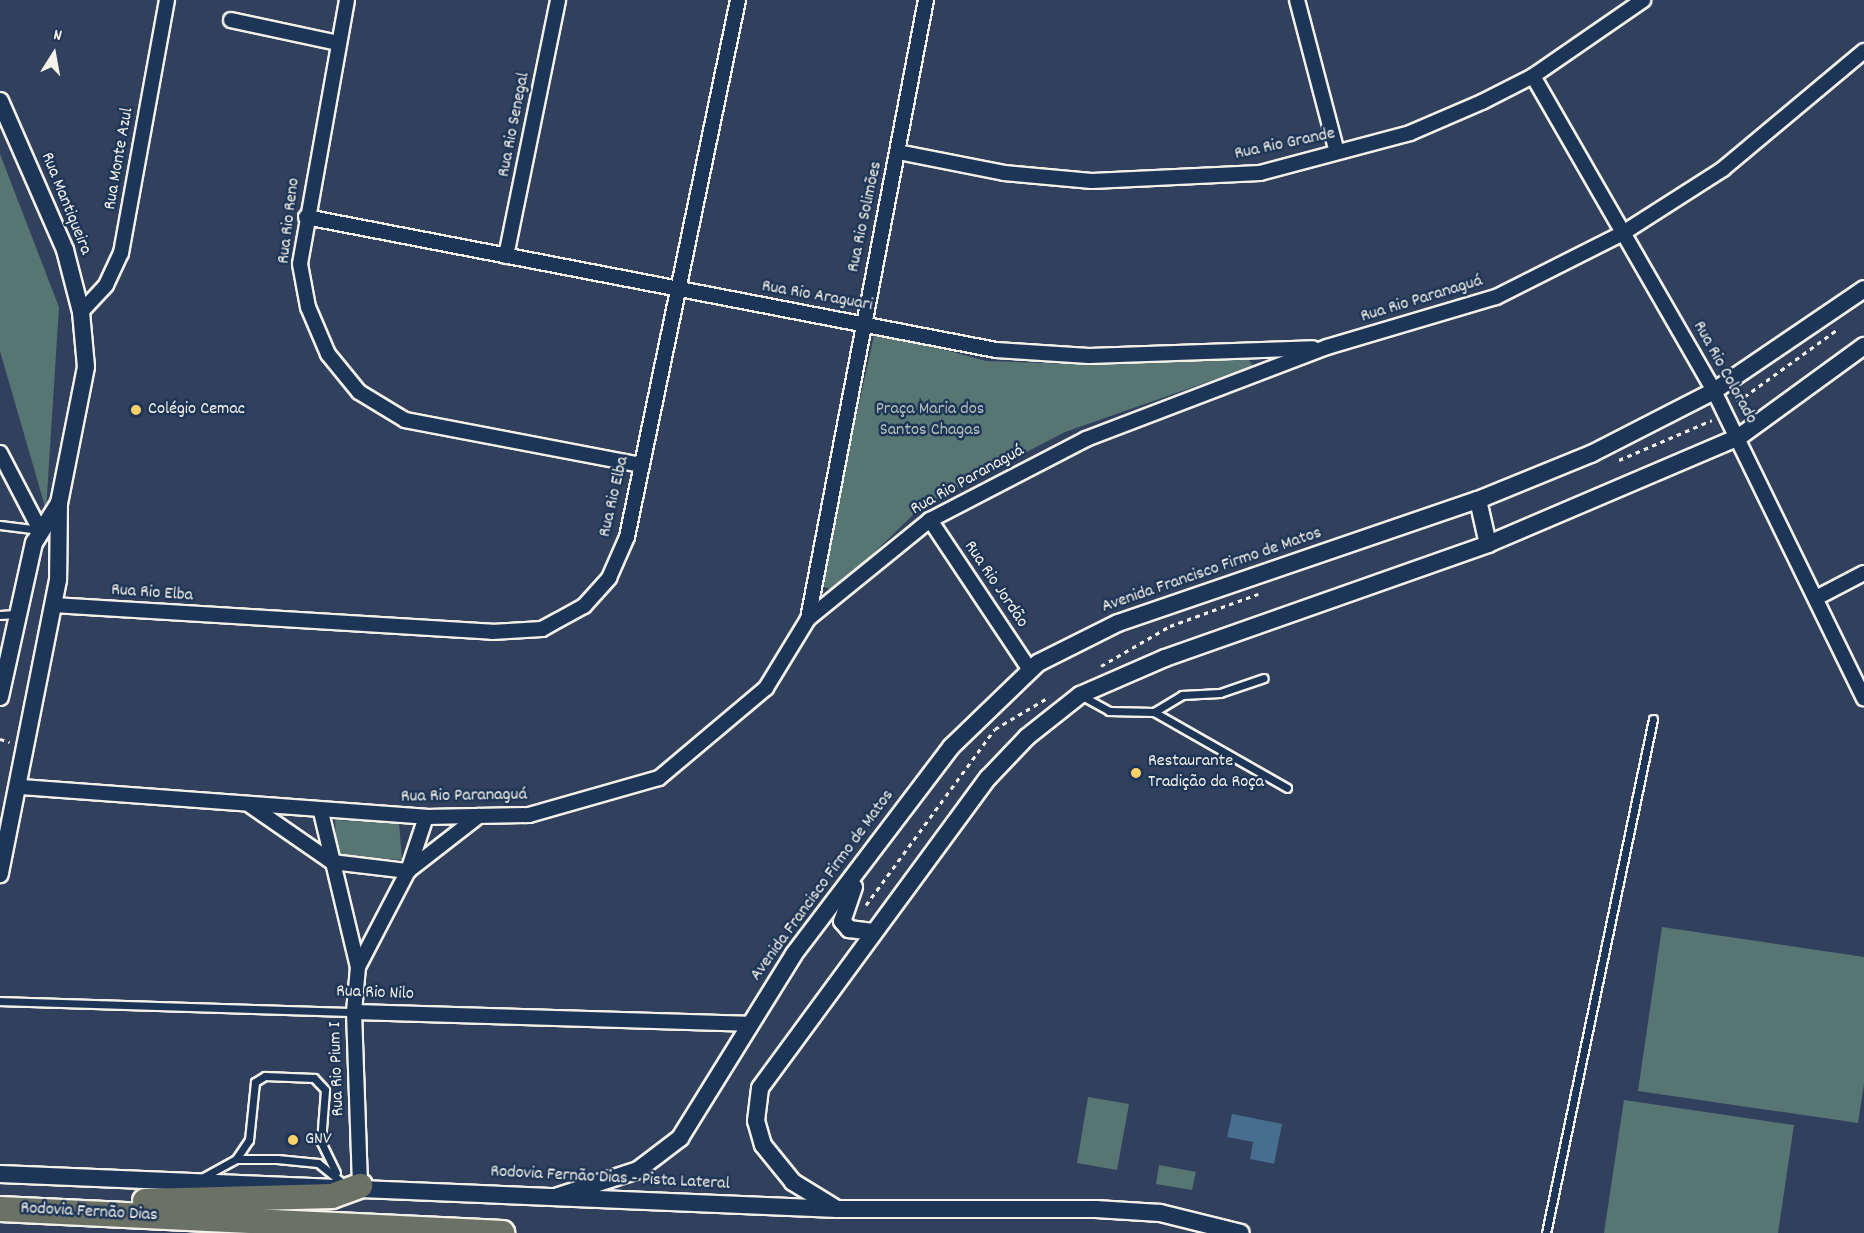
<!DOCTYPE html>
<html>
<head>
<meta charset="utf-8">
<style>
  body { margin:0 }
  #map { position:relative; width:1864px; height:1233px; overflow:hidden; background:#31415d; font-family:Dekko,sans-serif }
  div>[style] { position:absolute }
  .green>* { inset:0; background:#577573 }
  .water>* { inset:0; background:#476e8f }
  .path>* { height:3px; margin-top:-1.5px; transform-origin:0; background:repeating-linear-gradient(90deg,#f4f1e8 0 4.5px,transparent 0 9px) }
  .roads { filter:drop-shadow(2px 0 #f4f1e8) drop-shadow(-2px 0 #f4f1e8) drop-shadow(0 2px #f4f1e8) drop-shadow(0 -2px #f4f1e8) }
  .service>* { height:7px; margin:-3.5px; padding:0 3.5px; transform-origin:3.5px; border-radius:3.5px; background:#1d3557 }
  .minor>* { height:14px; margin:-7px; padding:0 7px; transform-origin:7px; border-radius:7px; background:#1d3557 }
  .tertiary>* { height:16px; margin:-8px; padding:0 8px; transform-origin:8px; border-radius:8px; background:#1d3557 }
  .motorway>* { height:24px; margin:-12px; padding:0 12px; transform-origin:12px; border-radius:12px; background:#6b7165 }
  .dots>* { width:16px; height:16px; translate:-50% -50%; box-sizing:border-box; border:3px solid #1d3557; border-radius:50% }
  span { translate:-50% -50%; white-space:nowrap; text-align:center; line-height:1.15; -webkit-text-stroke:5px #1d3557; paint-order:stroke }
  .street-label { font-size:18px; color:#f4f1e8 }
  .poi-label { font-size:18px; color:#f4f1e8 }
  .left { translate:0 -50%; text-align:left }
  .park-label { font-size:18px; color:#b5bfb9 }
  .north { position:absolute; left:24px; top:24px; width:60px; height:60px; -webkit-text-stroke:4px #1d3557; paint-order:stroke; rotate:11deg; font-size:16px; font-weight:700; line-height:24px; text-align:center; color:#f4f1e8 }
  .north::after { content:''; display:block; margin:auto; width:21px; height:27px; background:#f4f1e8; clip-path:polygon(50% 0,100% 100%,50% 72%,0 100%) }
</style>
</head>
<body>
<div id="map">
  <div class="green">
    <i style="clip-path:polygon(0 154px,59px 307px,46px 510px,0 351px)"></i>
    <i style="clip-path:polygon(875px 331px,986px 361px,1100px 365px,1246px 356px,1253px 366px,1065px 432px,921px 507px,835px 591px,819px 585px)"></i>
    <i style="clip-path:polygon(335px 820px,399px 823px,402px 860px,337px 856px)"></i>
    <i style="clip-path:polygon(1662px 927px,1864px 957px,1864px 1084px,1858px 1123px,1638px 1091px)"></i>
    <i style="clip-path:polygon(1088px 1097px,1129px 1104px,1117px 1170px,1077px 1163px)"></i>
    <i style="clip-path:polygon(1624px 1100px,1794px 1125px,1778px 1233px,1604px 1233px)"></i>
    <i style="clip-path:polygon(1159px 1165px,1196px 1172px,1192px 1190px,1156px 1184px)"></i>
  </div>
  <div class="water">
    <i style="clip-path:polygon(1232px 1114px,1282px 1124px,1274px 1164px,1250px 1159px,1253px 1142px,1227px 1137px)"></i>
  </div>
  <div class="path">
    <i style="left:1737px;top:402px;width:125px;rotate:-35.9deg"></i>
    <i style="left:1619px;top:460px;width:101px;rotate:-23.3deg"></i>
    <i style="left:1101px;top:666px;width:80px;rotate:-30.1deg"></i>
    <i style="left:1170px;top:626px;width:94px;rotate:-20deg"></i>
    <i style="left:0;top:739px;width:10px;rotate:17deg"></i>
    <i style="left:866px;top:905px;width:218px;rotate:-53.8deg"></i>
    <i style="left:995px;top:729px;width:63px;rotate:-30.7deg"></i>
  </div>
  <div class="roads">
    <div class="service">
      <i style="left:0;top:525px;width:40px;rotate:7.1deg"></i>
      <i style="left:0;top:615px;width:16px;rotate:-4deg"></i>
      <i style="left:1084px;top:697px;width:29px;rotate:29deg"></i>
      <i style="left:1109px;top:711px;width:45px;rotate:1.3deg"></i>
      <i style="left:1154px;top:712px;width:153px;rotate:29.7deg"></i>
      <i style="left:1154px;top:712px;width:33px;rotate:-31deg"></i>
      <i style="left:1182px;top:695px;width:38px;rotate:-3deg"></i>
      <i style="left:1220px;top:693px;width:46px;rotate:-18.8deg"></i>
      <i style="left:0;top:1001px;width:354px;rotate:1.8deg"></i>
      <i style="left:236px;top:1159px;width:23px;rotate:-56deg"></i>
      <i style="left:249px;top:1140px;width:58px;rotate:-84.1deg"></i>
      <i style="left:255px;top:1082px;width:12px;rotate:-31deg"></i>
      <i style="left:265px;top:1076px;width:49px;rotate:2.3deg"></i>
      <i style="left:314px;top:1078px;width:16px;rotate:47deg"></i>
      <i style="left:325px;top:1090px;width:52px;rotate:94.4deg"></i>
      <i style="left:321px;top:1142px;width:34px;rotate:64deg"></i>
      <i style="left:198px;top:1180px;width:43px;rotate:-28.9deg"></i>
      <i style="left:236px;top:1159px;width:41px"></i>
      <i style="left:277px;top:1159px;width:41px;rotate:5.6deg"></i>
      <i style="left:318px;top:1163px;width:36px;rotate:39deg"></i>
      <i style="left:1546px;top:1233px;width:525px;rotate:-78.24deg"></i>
    </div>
    <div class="minor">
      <i style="left:347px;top:0;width:268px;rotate:100.1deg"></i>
      <i style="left:300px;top:264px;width:44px;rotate:79.5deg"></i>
      <i style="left:308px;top:307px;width:51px;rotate:66.9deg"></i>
      <i style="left:328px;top:354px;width:49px;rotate:50.8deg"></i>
      <i style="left:359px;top:392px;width:54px;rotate:31.3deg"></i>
      <i style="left:405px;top:420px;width:241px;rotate:10.8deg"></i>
      <i style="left:1297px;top:0;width:157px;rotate:75.3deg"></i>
      <i style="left:231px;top:20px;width:109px;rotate:12.1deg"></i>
      <i style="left:1533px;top:76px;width:363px;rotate:60.1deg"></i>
      <i style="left:1714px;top:391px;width:342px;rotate:64deg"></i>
      <i style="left:898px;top:152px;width:108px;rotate:11.2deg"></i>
      <i style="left:1004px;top:173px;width:88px;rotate:5.2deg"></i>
      <i style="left:1092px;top:181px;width:168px;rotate:-2.7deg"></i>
      <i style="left:1260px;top:173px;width:155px;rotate:-14.9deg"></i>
      <i style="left:1410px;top:133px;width:78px;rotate:-23.3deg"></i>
      <i style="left:1482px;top:102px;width:57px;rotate:-27deg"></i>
      <i style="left:1533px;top:76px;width:134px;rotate:-34.6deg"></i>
      <i style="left:306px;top:217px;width:703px;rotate:10.91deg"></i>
      <i style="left:996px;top:350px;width:93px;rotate:3.7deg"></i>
      <i style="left:1089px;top:356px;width:224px;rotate:-2deg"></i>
      <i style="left:506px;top:256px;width:261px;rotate:-78.5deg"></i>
      <i style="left:81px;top:312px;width:37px;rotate:-47deg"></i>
      <i style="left:106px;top:285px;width:35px;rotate:-65deg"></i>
      <i style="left:121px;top:253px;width:257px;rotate:-79.7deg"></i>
      <i style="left:0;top:453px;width:87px;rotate:62.5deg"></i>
      <i style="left:930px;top:520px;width:180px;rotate:56.3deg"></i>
      <i style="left:1816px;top:598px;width:54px;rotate:-27.5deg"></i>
      <i style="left:53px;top:605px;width:440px;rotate:3.5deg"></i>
      <i style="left:492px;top:632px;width:50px;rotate:-3.4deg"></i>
      <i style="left:542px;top:629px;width:48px;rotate:-28.7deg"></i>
      <i style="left:584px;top:606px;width:38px;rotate:-48deg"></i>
      <i style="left:609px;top:578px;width:45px;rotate:-66.3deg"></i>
      <i style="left:627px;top:537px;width:548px;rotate:-78.32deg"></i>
      <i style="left:808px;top:619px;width:630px;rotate:-79.21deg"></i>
      <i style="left:21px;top:787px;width:406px;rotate:4.2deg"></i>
      <i style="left:426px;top:817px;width:103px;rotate:-1.1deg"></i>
      <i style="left:529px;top:815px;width:135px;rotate:-15.9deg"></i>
      <i style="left:659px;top:778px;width:140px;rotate:-40.1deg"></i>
      <i style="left:766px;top:688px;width:81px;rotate:-58.7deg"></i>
      <i style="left:808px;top:619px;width:157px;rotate:-39.1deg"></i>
      <i style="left:930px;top:520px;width:176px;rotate:-27.4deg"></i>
      <i style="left:1086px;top:439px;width:258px;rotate:-20.9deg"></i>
      <i style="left:1327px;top:347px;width:176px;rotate:-16.5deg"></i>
      <i style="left:1496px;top:297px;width:142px;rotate:-26.7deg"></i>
      <i style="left:1623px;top:233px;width:119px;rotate:-32.6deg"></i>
      <i style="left:1723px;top:169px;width:184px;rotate:-39.9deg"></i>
      <i style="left:251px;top:806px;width:98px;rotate:34.7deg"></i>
      <i style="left:332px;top:862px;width:77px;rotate:6.8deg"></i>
      <i style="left:408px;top:871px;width:90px;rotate:-37.8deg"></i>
      <i style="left:321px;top:812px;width:159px;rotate:76.6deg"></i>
      <i style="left:358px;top:967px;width:45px;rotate:95.1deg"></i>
      <i style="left:354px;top:1012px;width:174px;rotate:88deg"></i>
      <i style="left:358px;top:967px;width:108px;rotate:-62.5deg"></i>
      <i style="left:408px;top:871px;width:57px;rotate:-71.6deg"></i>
      <i style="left:354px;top:1012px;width:394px;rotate:1.7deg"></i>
    </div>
    <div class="tertiary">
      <i style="left:0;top:101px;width:163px;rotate:66.4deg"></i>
      <i style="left:65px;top:250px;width:64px;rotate:75.5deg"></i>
      <i style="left:81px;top:312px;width:55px;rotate:84.8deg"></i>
      <i style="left:86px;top:367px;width:139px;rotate:101.2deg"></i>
      <i style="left:59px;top:503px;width:77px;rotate:90.7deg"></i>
      <i style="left:58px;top:580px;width:300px;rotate:101.2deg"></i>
      <i style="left:1478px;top:500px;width:45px;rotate:77.2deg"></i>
      <i style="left:0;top:697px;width:158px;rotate:-77.6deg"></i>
      <i style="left:34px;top:543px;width:47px;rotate:-58deg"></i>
      <i style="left:854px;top:887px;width:36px;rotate:109deg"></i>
      <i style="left:842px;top:921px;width:11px;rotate:49deg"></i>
      <i style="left:849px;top:929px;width:24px;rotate:7deg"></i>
      <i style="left:0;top:1174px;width:838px;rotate:2.39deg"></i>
      <i style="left:837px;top:1209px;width:259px"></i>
      <i style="left:1096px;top:1209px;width:64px;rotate:3.6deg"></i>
      <i style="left:1160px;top:1213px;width:83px;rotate:13.9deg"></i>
      <i style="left:555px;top:1197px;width:87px;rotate:-18deg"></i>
      <i style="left:638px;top:1170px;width:53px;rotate:-37.3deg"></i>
      <i style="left:680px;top:1138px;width:216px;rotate:-58.2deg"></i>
      <i style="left:794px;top:954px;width:260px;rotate:-52.8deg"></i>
      <i style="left:951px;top:747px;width:121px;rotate:-44deg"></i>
      <i style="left:1038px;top:663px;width:89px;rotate:-26.6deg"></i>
      <i style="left:1118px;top:623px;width:380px;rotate:-18.9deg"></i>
      <i style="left:1478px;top:500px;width:122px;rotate:-22.2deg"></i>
      <i style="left:1591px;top:454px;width:138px;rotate:-27.1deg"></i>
      <i style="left:1714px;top:391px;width:181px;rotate:-34.2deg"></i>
      <i style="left:837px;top:1209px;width:52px;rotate:-148.5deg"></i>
      <i style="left:793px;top:1182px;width:48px;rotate:-129deg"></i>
      <i style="left:763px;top:1145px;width:25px;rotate:-106deg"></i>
      <i style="left:756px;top:1121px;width:33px;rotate:-83deg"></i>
      <i style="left:760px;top:1088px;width:385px;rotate:-53.7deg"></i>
      <i style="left:988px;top:778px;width:57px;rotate:-46.4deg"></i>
      <i style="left:1027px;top:737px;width:68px;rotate:-38.4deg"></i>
      <i style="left:1080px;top:695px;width:93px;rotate:-23.5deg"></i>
      <i style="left:1165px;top:658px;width:343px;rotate:-19.4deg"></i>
      <i style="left:1488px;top:544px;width:273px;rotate:-23.1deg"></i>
      <i style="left:1739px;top:437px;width:155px;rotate:-36.1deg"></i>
    </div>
    <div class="motorway">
      <i style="left:145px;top:1201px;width:187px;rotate:-1.5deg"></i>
      <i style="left:332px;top:1196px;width:30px;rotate:-20deg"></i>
      <i style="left:0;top:1209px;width:503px;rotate:2.74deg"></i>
    </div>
  </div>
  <div class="dots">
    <i style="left:136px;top:410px;background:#ffd166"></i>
    <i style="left:1136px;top:773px;background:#ffd166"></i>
    <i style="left:293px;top:1140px;background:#ffd166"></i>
  </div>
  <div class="street-label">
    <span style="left:515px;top:125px;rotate:-79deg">Rua Rio Senegal</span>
    <span style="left:1285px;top:145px;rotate:-12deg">Rua Rio Grande</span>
    <span style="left:120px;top:159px;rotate:-80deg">Rua Monte Azul</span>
    <span style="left:65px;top:204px;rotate:68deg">Rua Mantiqueira</span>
    <span style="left:866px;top:217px;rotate:-78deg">Rua Rio Solimões</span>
    <span style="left:290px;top:221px;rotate:-83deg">Rua Rio Reno</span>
    <span style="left:817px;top:297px;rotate:10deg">Rua Rio Araguari</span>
    <span style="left:1422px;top:300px;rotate:-17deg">Rua Rio Paranaguá</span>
    <span style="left:1724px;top:373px;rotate:61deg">Rua Rio Colorado</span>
    <span style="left:968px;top:481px;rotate:-29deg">Rua Rio Paranaguá</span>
    <span style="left:615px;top:497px;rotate:-77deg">Rua Rio Elba</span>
    <span style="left:1212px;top:571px;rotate:-19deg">Avenida Francisco Firmo de Matos</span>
    <span style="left:995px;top:585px;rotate:56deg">Rua Rio Jordão</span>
    <span style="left:152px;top:594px;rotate:4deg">Rua Rio Elba</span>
    <span style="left:464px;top:797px;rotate:-1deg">Rua Rio Paranaguá</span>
    <span style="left:823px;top:886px;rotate:-54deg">Avenida Francisco Firmo de Matos</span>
    <span style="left:375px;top:994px;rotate:2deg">Rua Rio Nilo</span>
    <span style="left:338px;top:1069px;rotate:-92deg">Rua Rio Pium I</span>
    <span style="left:610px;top:1179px;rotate:3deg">Rodovia Fernão Dias - Pista Lateral</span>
    <span style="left:89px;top:1213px;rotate:3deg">Rodovia Fernão Dias</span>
  </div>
  <div class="poi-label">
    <span class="left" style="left:148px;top:410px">Colégio Cemac</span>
    <span class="left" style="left:1148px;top:773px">Restaurante<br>Tradição da Roça</span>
    <span class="left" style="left:305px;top:1140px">GNV</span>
  </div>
  <div class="park-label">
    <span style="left:930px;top:421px">Praça Maria dos<br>Santos Chagas</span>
  </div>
  <div class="north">N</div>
</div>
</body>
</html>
